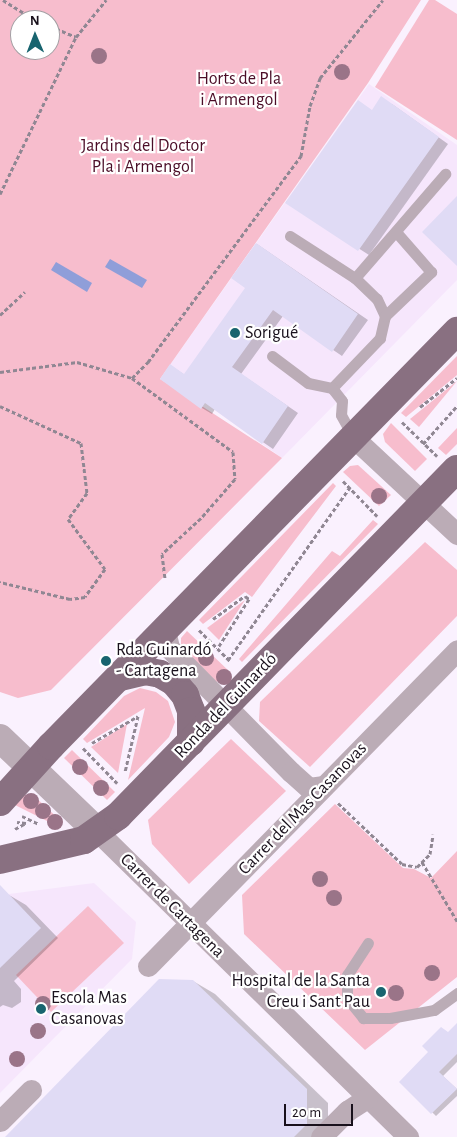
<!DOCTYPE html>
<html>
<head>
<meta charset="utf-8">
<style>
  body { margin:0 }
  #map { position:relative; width:457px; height:1137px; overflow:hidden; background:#faf1fe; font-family:"Alegreya Sans",sans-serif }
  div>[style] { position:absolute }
  .built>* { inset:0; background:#f6e6fc }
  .green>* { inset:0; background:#f7bdcd }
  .water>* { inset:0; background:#8f9ed9 }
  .shadow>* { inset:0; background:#0003 }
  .building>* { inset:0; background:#e0dbf5 }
  .path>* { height:3px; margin-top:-1.5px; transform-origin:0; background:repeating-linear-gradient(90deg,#908793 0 4px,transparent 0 6.5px) }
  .service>* { height:11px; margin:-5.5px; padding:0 5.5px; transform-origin:5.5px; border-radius:5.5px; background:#bbacb6 }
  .minor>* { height:21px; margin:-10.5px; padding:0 10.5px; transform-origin:10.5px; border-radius:10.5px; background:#bbacb6 }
  .tertiary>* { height:28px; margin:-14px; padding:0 14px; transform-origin:14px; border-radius:14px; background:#bbacb6 }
  .primary>* { height:28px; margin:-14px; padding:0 14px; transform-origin:14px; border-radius:14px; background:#897081 }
  .trees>* { width:16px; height:16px; margin:-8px; border-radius:50%; background:#9a7488 }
  .dots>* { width:14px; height:14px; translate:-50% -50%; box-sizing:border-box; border:2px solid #fff; border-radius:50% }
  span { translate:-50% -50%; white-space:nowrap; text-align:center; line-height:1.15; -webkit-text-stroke:4.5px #fff; paint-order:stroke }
  .park-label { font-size:18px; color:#4b0d27 }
  .poi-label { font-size:18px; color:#19111c }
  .left { translate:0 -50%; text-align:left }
  .right { translate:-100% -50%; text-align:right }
  .street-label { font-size:18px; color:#19111c }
  .north { position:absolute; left:10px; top:10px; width:50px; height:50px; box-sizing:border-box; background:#fff; border:1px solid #a3a0a4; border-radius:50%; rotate:359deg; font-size:14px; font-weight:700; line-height:20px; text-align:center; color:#19111c }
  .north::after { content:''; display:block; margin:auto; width:18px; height:22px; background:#18646f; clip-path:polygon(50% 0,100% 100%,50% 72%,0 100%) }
  .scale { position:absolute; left:284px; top:1104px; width:69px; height:22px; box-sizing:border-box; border:2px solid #19111c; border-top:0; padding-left:6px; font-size:15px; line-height:18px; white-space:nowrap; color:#19111c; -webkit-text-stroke:4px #fff; paint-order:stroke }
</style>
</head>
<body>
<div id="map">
  <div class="built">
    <i style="clip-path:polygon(369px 84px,457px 145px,457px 280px,282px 458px,205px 403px,201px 409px,160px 379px)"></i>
    <i style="clip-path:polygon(94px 883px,136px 922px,132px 959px,0 1093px,0 901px,9px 894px)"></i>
  </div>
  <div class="green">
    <i style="clip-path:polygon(evenodd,0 0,421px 0,368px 83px,160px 379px,282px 458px,51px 690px,18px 698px,0 692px,0 0,20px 20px,50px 20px,50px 50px,20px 50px,20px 20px)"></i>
    <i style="clip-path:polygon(429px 0,435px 0,457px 14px,457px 140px,375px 87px)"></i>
    <i style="clip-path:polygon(457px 356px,457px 375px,406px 417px,401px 413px)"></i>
    <i style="clip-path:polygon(457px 381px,419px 427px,410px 419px)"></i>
    <i style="clip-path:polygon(391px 423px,427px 459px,415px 471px,385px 442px,383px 434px)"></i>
    <i style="clip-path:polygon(457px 428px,457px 444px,446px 455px,438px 448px)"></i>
    <i style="clip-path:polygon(358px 465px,391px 495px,379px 506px,343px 472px,350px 466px)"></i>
    <i style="clip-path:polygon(333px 483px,336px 486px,252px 597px,245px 592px,203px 624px,199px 620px)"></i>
    <i style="clip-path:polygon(373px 520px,378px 524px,242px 662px,239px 659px,332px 551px,340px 556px)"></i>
    <i style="clip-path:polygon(425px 542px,457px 570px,457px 616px,310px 767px,259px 721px,260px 702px)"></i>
    <i style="clip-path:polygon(245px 600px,219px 640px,207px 628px)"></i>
    <i style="clip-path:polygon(187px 631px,231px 673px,226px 679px,216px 682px,181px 646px,181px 638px)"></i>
    <i style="clip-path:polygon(140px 688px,156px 692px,168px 701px,175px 722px,169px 737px,128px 780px,145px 708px,87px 743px,83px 739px,124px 696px)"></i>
    <i style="clip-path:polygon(127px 724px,118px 773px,91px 747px)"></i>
    <i style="clip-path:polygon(231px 739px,286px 791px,189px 884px,152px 844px,148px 820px)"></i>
    <i style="clip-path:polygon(72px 750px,115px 792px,107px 800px,64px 758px)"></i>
    <i style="clip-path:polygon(32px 794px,61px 821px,61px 828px,15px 805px,25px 795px)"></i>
    <i style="clip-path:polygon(335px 804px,403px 868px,414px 869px,431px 878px,457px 851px,457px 977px,365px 1050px,244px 934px,242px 895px)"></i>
    <i style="clip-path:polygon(88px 906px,124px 943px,51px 1012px,16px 975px)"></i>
  </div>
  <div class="water">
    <i style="clip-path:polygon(110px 259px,147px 280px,142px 288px,105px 267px)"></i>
    <i style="clip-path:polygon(56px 262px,92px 283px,87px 292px,51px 270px)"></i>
  </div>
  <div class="shadow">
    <i style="clip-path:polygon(392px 104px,448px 144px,369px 255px,286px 202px,373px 111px)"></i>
    <i style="clip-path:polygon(257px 244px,368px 320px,342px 356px,283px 316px,241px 374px,298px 413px,273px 449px,215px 409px,212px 414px,202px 408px,161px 379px,171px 366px,185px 375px,247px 287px)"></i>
    <i style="clip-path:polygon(9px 895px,26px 905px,58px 938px,14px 981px,21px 989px,21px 1002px,12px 1008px,3px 1005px,0 1007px,0 902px)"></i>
    <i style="clip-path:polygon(193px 981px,215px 994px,328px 1103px,328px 1137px,7px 1137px)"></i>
    <i style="clip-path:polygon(457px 1029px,457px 1062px,443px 1076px,457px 1089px,457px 1096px,436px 1116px,401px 1082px,449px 1033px)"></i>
  </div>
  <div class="building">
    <i style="clip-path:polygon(381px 96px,439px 137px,358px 251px,285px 203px,358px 100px,372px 110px)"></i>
    <i style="clip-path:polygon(457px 196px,457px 266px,422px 232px)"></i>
    <i style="clip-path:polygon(256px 243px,358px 314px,332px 352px,273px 310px,232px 367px,288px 406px,262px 444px,205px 403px,201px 409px,160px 379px,170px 364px,184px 374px,245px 288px,231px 278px)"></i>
    <i style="clip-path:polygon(0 885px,41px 928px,0 968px)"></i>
    <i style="clip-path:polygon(159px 979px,193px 980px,307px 1089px,307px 1124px,294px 1137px,5px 1137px)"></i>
    <i style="clip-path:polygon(457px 1023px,457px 1054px,439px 1072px,457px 1089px,431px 1114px,399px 1082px,428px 1052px,422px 1046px,441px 1027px,448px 1032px)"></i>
  </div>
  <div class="path">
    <i style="left:3px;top:0;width:38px;rotate:32deg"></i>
    <i style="left:50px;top:26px;width:28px;rotate:23deg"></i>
    <i style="left:0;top:194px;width:174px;rotate:-64.2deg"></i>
    <i style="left:76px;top:37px;width:48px;rotate:-51deg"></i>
    <i style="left:0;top:315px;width:34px;rotate:-43deg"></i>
    <i style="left:0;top:372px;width:78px;rotate:-7.4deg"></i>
    <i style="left:77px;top:362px;width:57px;rotate:16.2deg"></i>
    <i style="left:132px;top:378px;width:23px;rotate:-45deg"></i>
    <i style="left:148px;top:362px;width:257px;rotate:-53.4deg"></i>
    <i style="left:301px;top:156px;width:51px;rotate:-79.8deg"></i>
    <i style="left:310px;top:106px;width:30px;rotate:-70deg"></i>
    <i style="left:320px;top:78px;width:100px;rotate:-51.1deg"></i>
    <i style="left:132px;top:378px;width:125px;rotate:36.2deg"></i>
    <i style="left:233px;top:452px;width:27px;rotate:86deg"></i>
    <i style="left:235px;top:479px;width:52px;rotate:131.1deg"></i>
    <i style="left:201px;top:518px;width:53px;rotate:137.3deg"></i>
    <i style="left:162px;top:554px;width:24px;rotate:83deg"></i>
    <i style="left:0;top:406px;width:89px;rotate:24.6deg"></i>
    <i style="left:81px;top:443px;width:50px;rotate:83.2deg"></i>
    <i style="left:87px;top:493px;width:32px;rotate:126deg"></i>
    <i style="left:68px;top:519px;width:62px;rotate:53.5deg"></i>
    <i style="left:105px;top:569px;width:34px;rotate:126deg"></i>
    <i style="left:85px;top:597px;width:15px;rotate:172deg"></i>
    <i style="left:70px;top:599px;width:72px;rotate:-166.3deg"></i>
    <i style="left:420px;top:407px;width:47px;rotate:-38.1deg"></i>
    <i style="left:402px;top:422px;width:49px;rotate:44.2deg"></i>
    <i style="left:423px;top:444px;width:51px;rotate:-48.2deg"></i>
    <i style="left:343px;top:481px;width:49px;rotate:45.8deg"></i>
    <i style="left:213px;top:619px;width:39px;rotate:-36deg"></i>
    <i style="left:245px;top:596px;width:5px;rotate:37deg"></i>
    <i style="left:249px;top:599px;width:59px;rotate:122.6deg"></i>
    <i style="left:199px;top:630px;width:44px;rotate:45deg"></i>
    <i style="left:228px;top:660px;width:212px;rotate:-54.8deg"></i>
    <i style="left:92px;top:743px;width:53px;rotate:-30.4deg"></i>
    <i style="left:138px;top:716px;width:57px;rotate:103.1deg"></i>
    <i style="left:83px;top:748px;width:49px;rotate:45.8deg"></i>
    <i style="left:338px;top:803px;width:88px;rotate:43.6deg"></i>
    <i style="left:402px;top:864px;width:15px;rotate:11deg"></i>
    <i style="left:417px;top:867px;width:18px;rotate:-45deg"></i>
    <i style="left:430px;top:854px;width:20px;rotate:-81deg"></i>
    <i style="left:22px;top:816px;width:19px;rotate:25deg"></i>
    <i style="left:15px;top:829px;width:13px;rotate:-29deg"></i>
    <i style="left:26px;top:823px;width:9px;rotate:-174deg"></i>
    <i style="left:422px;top:862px;width:69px;rotate:59.3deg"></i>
  </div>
  <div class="service">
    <i style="left:290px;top:236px;width:77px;rotate:32.9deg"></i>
    <i style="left:355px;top:278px;width:30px;rotate:44deg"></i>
    <i style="left:377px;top:299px;width:19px;rotate:65deg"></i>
    <i style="left:385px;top:316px;width:23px;rotate:103deg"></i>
    <i style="left:380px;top:338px;width:69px;rotate:133.8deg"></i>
    <i style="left:355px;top:278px;width:138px;rotate:-49.1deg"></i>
    <i style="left:385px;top:316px;width:64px;rotate:-43.7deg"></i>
    <i style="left:431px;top:272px;width:52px;rotate:-131.1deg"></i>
    <i style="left:272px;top:356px;width:45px;rotate:36.9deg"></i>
    <i style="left:308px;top:383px;width:25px;rotate:12deg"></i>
    <i style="left:332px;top:388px;width:16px;rotate:52deg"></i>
    <i style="left:342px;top:401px;width:14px;rotate:94deg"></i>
    <i style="left:341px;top:415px;width:25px;rotate:61deg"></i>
    <i style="left:368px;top:943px;width:38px;rotate:123deg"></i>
    <i style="left:347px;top:975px;width:23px;rotate:90deg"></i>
    <i style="left:347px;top:998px;width:26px;rotate:51deg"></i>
    <i style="left:363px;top:1018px;width:27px"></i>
    <i style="left:390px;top:1018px;width:45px;rotate:-10.3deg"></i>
    <i style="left:434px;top:1010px;width:29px;rotate:-36deg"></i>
  </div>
  <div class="minor">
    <i style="left:354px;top:438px;width:141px;rotate:43deg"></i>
    <i style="left:165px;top:630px;width:18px;rotate:77deg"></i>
    <i style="left:169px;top:648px;width:174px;rotate:45.5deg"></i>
    <i style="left:291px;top:772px;width:24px;rotate:42deg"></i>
    <i style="left:309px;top:788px;width:15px;rotate:-8deg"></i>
    <i style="left:98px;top:832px;width:435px;rotate:44.5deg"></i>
    <i style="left:148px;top:966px;width:442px;rotate:-45.6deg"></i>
    <i style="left:0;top:1121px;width:44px;rotate:-45deg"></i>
    <i style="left:321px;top:1137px;width:37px;rotate:-45deg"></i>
    <i style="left:347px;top:1111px;width:24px;rotate:-33deg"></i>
  </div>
  <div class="tertiary">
    <i style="left:0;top:738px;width:136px;rotate:43.8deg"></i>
  </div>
  <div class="primary">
    <i style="left:120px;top:677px;width:26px;rotate:-13deg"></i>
    <i style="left:145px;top:671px;width:15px;rotate:11deg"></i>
    <i style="left:160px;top:674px;width:16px;rotate:30deg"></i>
    <i style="left:174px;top:682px;width:17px;rotate:50deg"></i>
    <i style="left:185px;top:695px;width:17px;rotate:69deg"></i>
    <i style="left:191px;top:711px;width:31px;rotate:90deg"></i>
    <i style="left:0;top:802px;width:76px;rotate:-47.7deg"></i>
    <i style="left:51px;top:746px;width:581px;rotate:-45.63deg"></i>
    <i style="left:0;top:860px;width:86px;rotate:-13.4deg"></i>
    <i style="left:84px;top:840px;width:42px;rotate:-35.2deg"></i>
    <i style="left:118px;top:816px;width:485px;rotate:-45.7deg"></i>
  </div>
  <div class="trees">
    <i style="left:99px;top:56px"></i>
    <i style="left:342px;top:72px"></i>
    <i style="left:379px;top:496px"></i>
    <i style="left:206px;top:658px"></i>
    <i style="left:224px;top:677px"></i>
    <i style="left:80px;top:767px"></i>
    <i style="left:101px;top:788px"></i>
    <i style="left:31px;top:801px"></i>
    <i style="left:43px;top:811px"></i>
    <i style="left:55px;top:822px"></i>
    <i style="left:320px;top:879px"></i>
    <i style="left:334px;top:898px"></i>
    <i style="left:432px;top:973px"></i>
    <i style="left:396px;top:993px"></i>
    <i style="left:43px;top:1004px"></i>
    <i style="left:38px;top:1031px"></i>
    <i style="left:17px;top:1059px"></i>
  </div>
  <div class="dots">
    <i style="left:235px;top:333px;background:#18646f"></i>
    <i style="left:106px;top:661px;background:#18646f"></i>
    <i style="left:381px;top:992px;background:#18646f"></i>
    <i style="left:41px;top:1009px;background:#18646f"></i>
  </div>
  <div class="park-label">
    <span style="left:239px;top:90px">Horts de Pla<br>i Armengol</span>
    <span style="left:143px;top:157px">Jardins del Doctor<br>Pla i Armengol</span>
  </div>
  <div class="poi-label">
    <span class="left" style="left:245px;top:333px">Sorigué</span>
    <span class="left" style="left:116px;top:661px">Rda Guinardó<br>- Cartagena</span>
    <span class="right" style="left:370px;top:992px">Hospital de la Santa<br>Creu i Sant Pau</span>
    <span class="left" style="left:51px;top:1009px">Escola Mas<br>Casanovas</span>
  </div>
  <div class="street-label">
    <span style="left:226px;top:706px;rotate:-46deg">Ronda del Guinardó</span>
    <span style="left:303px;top:809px;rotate:-46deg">Carrer del Mas Casanovas</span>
    <span style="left:172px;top:906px;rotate:45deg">Carrer de Cartagena</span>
  </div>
  <div class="north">N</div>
  <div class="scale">20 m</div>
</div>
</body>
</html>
